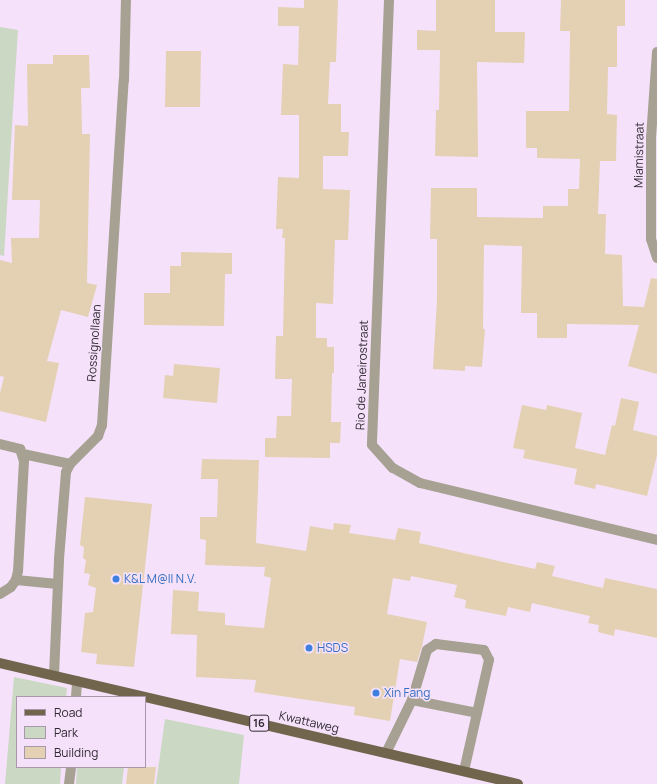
<!DOCTYPE html>
<html>
<head>
<meta charset="utf-8">
<style>
  body { margin:0 }
  #map { position:relative; width:657px; height:784px; overflow:hidden; background:#f5e2fa; font-family:Manrope,sans-serif }
  div>[style] { position:absolute }
  .green>* { inset:0; background:#cbd8c4 }
  .building>* { inset:0; background:#e4d0b2 }
  .service>* { height:10px; margin:-5px; padding:0 5px; transform-origin:5px; border-radius:5px; background:#a7a193 }
  .minor>* { height:10px; margin:-5px; padding:0 5px; transform-origin:5px; border-radius:5px; background:#a7a193 }
  .primary>* { height:10px; margin:-5px; padding:0 5px; transform-origin:5px; border-radius:5px; background:#71654d }
  .dots>* { width:11px; height:11px; translate:-50% -50%; box-sizing:border-box; border:2px solid #f5e2fa; border-radius:50% }
  span { translate:-50% -50%; white-space:nowrap; text-align:center; line-height:1.15; -webkit-text-stroke:3px #f5e2fa; paint-order:stroke }
  .shield-label span { padding:1px 3px; background:#f5e2fa; border:1px solid; border-radius:3px; -webkit-text-stroke-width:0 }
  .shield-label { font-size:11px; color:#312a33; font-weight:700 }
  .street-label { font-size:12px; color:#312a33 }
  .shop-label { font-size:12px; color:#366cbe }
  .left { translate:0 -50%; text-align:left }
  .legend { position:absolute; left:16px; top:696px; width:130px; height:72px; box-sizing:border-box; background:#f5e2fa; border:1px solid #a798aa; margin:0; padding:5px 7px; list-style:none; font-size:12px; color:#312a33 }
  .legend li { display:flex; align-items:center; gap:8px; height:20px }
  .legend b { width:20px; border:1px solid #a798aa }
</style>
</head>
<body>
<div id="map">
  <div class="green">
    <i style="clip-path:polygon(0 27px,18px 30px,4px 256px,0 255px)"></i>
    <i style="clip-path:polygon(14px 677px,67px 688px,66px 697px,17px 697px,17px 767px,61px 767px,60px 784px,5px 784px)"></i>
    <i style="clip-path:polygon(165px 719px,244px 735px,239px 784px,156px 784px)"></i>
    <i style="clip-path:polygon(77px 767px,124px 767px,122px 784px,76px 784px)"></i>
  </div>
  <div class="building">
    <i style="clip-path:polygon(304px 0,338px 0,336px 62px,330px 62px,328px 104px,341px 104px,341px 132px,349px 132px,348px 156px,323px 156px,323px 189px,350px 190px,348px 240px,335px 240px,333px 304px,316px 303px,316px 338px,327px 338px,327px 347px,334px 347px,334px 373px,332px 373px,331px 422px,341px 422px,340px 443px,330px 443px,330px 458px,265px 457px,265px 438px,276px 438px,277px 416px,291px 416px,292px 379px,275px 379px,276px 336px,283px 336px,285px 238px,282px 238px,283px 229px,276px 229px,278px 177px,299px 178px,299px 115px,281px 115px,283px 64px,298px 65px,299px 26px,278px 26px,278px 7px,304px 8px)"></i>
    <i style="clip-path:polygon(436px 0,495px 0,495px 32px,525px 32px,524px 63px,477px 62px,478px 157px,435px 156px,436px 110px,439px 110px,440px 50px,417px 50px,417px 30px,436px 31px)"></i>
    <i style="clip-path:polygon(561px 0,625px 0,625px 26px,617px 26px,617px 67px,608px 67px,607px 114px,617px 115px,616px 161px,600px 161px,598px 214px,606px 214px,605px 254px,622px 255px,623px 306px,644px 307px,651px 278px,657px 279px,657px 374px,628px 366px,639px 325px,567px 324px,567px 338px,537px 338px,537px 313px,521px 313px,522px 246px,484px 245px,483px 329px,485px 329px,482px 367px,465px 366px,465px 371px,433px 369px,437px 299px,437px 239px,430px 239px,431px 188px,477px 188px,477px 217px,543px 218px,543px 206px,568px 206px,568px 189px,579px 189px,580px 159px,537px 158px,537px 148px,526px 148px,526px 111px,569px 111px,570px 31px,560px 31px)"></i>
    <i style="clip-path:polygon(166px 51px,201px 51px,200px 107px,165px 107px)"></i>
    <i style="clip-path:polygon(53px 55px,89px 55px,90px 88px,81px 88px,82px 134px,90px 134px,87px 283px,97px 285px,88px 317px,61px 310px,47px 361px,59px 363px,46px 422px,0 411px,0 393px,4px 377px,0 376px,0 260px,12px 263px,11px 238px,39px 238px,40px 200px,12px 200px,15px 125px,28px 126px,27px 64px,53px 64px)"></i>
    <i style="clip-path:polygon(181px 252px,232px 253px,232px 274px,225px 274px,224px 326px,144px 325px,144px 293px,170px 293px,170px 266px,181px 266px)"></i>
    <i style="clip-path:polygon(174px 364px,220px 368px,217px 403px,163px 398px,165px 375px,173px 376px)"></i>
    <i style="clip-path:polygon(621px 398px,639px 402px,633px 430px,657px 436px,657px 455px,647px 496px,596px 484px,595px 489px,574px 484px,577px 469px,523px 458px,525px 450px,513px 448px,522px 405px,546px 410px,547px 405px,582px 413px,575px 448px,605px 455px,612px 425px,615px 426px)"></i>
    <i style="clip-path:polygon(202px 459px,259px 460px,256px 543px,306px 551px,310px 526px,333px 530px,334px 523px,351px 525px,349px 533px,395px 540px,398px 528px,421px 532px,419px 543px,535px 569px,537px 562px,555px 566px,552px 576px,603px 588px,605px 578px,657px 589px,657px 638px,615px 629px,614px 636px,598px 632px,599px 625px,588px 623px,590px 616px,532px 603px,530px 612px,508px 607px,506px 616px,465px 608px,466px 600px,454px 597px,457px 585px,411px 576px,410px 581px,393px 578px,387px 614px,427px 622px,422px 646px,417px 662px,400px 659px,390px 721px,354px 715px,355px 707px,254px 692px,256px 680px,196px 677px,197px 635px,171px 634px,173px 590px,199px 592px,198px 611px,225px 613px,225px 625px,264px 628px,271px 578px,264px 576px,265px 567px,205px 565px,206px 540px,200px 539px,200px 517px,217px 517px,218px 479px,201px 479px)"></i>
    <i style="clip-path:polygon(85px 497px,152px 504px,134px 667px,96px 664px,97px 654px,81px 652px,85px 613px,93px 612px,96px 588px,88px 585px,90px 574px,84px 573px,86px 560px,83px 558px,84px 547px,80px 545px)"></i>
    <i style="clip-path:polygon(128px 767px,156px 767px,154px 784px,126px 784px)"></i>
  </div>
  <div class="service">
    <i style="left:0;top:444px;width:21px;rotate:14deg"></i>
    <i style="left:20px;top:449px;width:13px;rotate:72deg"></i>
    <i style="left:24px;top:461px;width:110px;rotate:93.1deg"></i>
    <i style="left:18px;top:571px;width:9px;rotate:103deg"></i>
    <i style="left:16px;top:580px;width:9px;rotate:126deg"></i>
    <i style="left:11px;top:587px;width:13px;rotate:148deg"></i>
    <i style="left:23px;top:454px;width:48px;rotate:12deg"></i>
    <i style="left:16px;top:580px;width:42px;rotate:5.4deg"></i>
    <i style="left:412px;top:700px;width:66px;rotate:11.3deg"></i>
    <i style="left:386px;top:753px;width:59px;rotate:-63.9deg"></i>
    <i style="left:412px;top:700px;width:52px;rotate:-73.3deg"></i>
    <i style="left:427px;top:650px;width:11px;rotate:-34deg"></i>
    <i style="left:436px;top:644px;width:48px;rotate:7.1deg"></i>
    <i style="left:484px;top:650px;width:11px;rotate:63deg"></i>
    <i style="left:489px;top:660px;width:114px;rotate:102.7deg"></i>
  </div>
  <div class="minor">
    <i style="left:389px;top:0;width:445px;rotate:92.2deg"></i>
    <i style="left:372px;top:445px;width:31px;rotate:48deg"></i>
    <i style="left:393px;top:468px;width:31px;rotate:29deg"></i>
    <i style="left:420px;top:483px;width:244px;rotate:13.5deg"></i>
    <i style="left:657px;top:52px;width:85px;rotate:94deg"></i>
    <i style="left:651px;top:137px;width:102px;rotate:90deg"></i>
    <i style="left:651px;top:239px;width:20px;rotate:72deg"></i>
    <i style="left:54px;top:675px;width:116px;rotate:-87.5deg"></i>
    <i style="left:59px;top:559px;width:87px;rotate:-85.4deg"></i>
    <i style="left:66px;top:472px;width:9px;rotate:-63deg"></i>
    <i style="left:70px;top:464px;width:40px;rotate:-45deg"></i>
    <i style="left:98px;top:436px;width:12px;rotate:-70deg"></i>
    <i style="left:102px;top:425px;width:346px;rotate:-86.4deg"></i>
    <i style="left:124px;top:80px;width:80px;rotate:-88.6deg"></i>
    <i style="left:76px;top:697px;width:16px;rotate:-86deg"></i>
    <i style="left:69px;top:784px;width:17px;rotate:-83deg"></i>
  </div>
  <div class="primary">
    <i style="left:0;top:663px;width:532px;rotate:13.15deg"></i>
  </div>
  <div class="dots">
    <i style="left:116px;top:579px;background:#3f7fe0"></i>
    <i style="left:309px;top:648px;background:#3f7fe0"></i>
    <i style="left:376px;top:693px;background:#3f7fe0"></i>
  </div>
  <div class="shield-label">
    <span style="left:259px;top:723px">16</span>
  </div>
  <div class="street-label">
    <span style="left:639px;top:155px;rotate:-89deg">Miamistraat</span>
    <span style="left:94px;top:343px;rotate:-86deg">Rossignollaan</span>
    <span style="left:362px;top:375px;rotate:-88deg">Rio de Janeirostraat</span>
    <span style="left:309px;top:722px;rotate:13deg">Kwattaweg</span>
  </div>
  <div class="shop-label">
    <span class="left" style="left:124px;top:579px">K&amp;L M@ll N.V.</span>
    <span class="left" style="left:317px;top:648px">HSDS</span>
    <span class="left" style="left:384px;top:693px">Xin Fang</span>
  </div>
  <ul class="legend">
  <li><b style="height:5px;background:#71654d"></b>Road</li>
  <li><b style="height:11px;background:#cbd8c4"></b>Park</li>
  <li><b style="height:11px;background:#e4d0b2"></b>Building</li>
  </ul>
</div>
</body>
</html>
